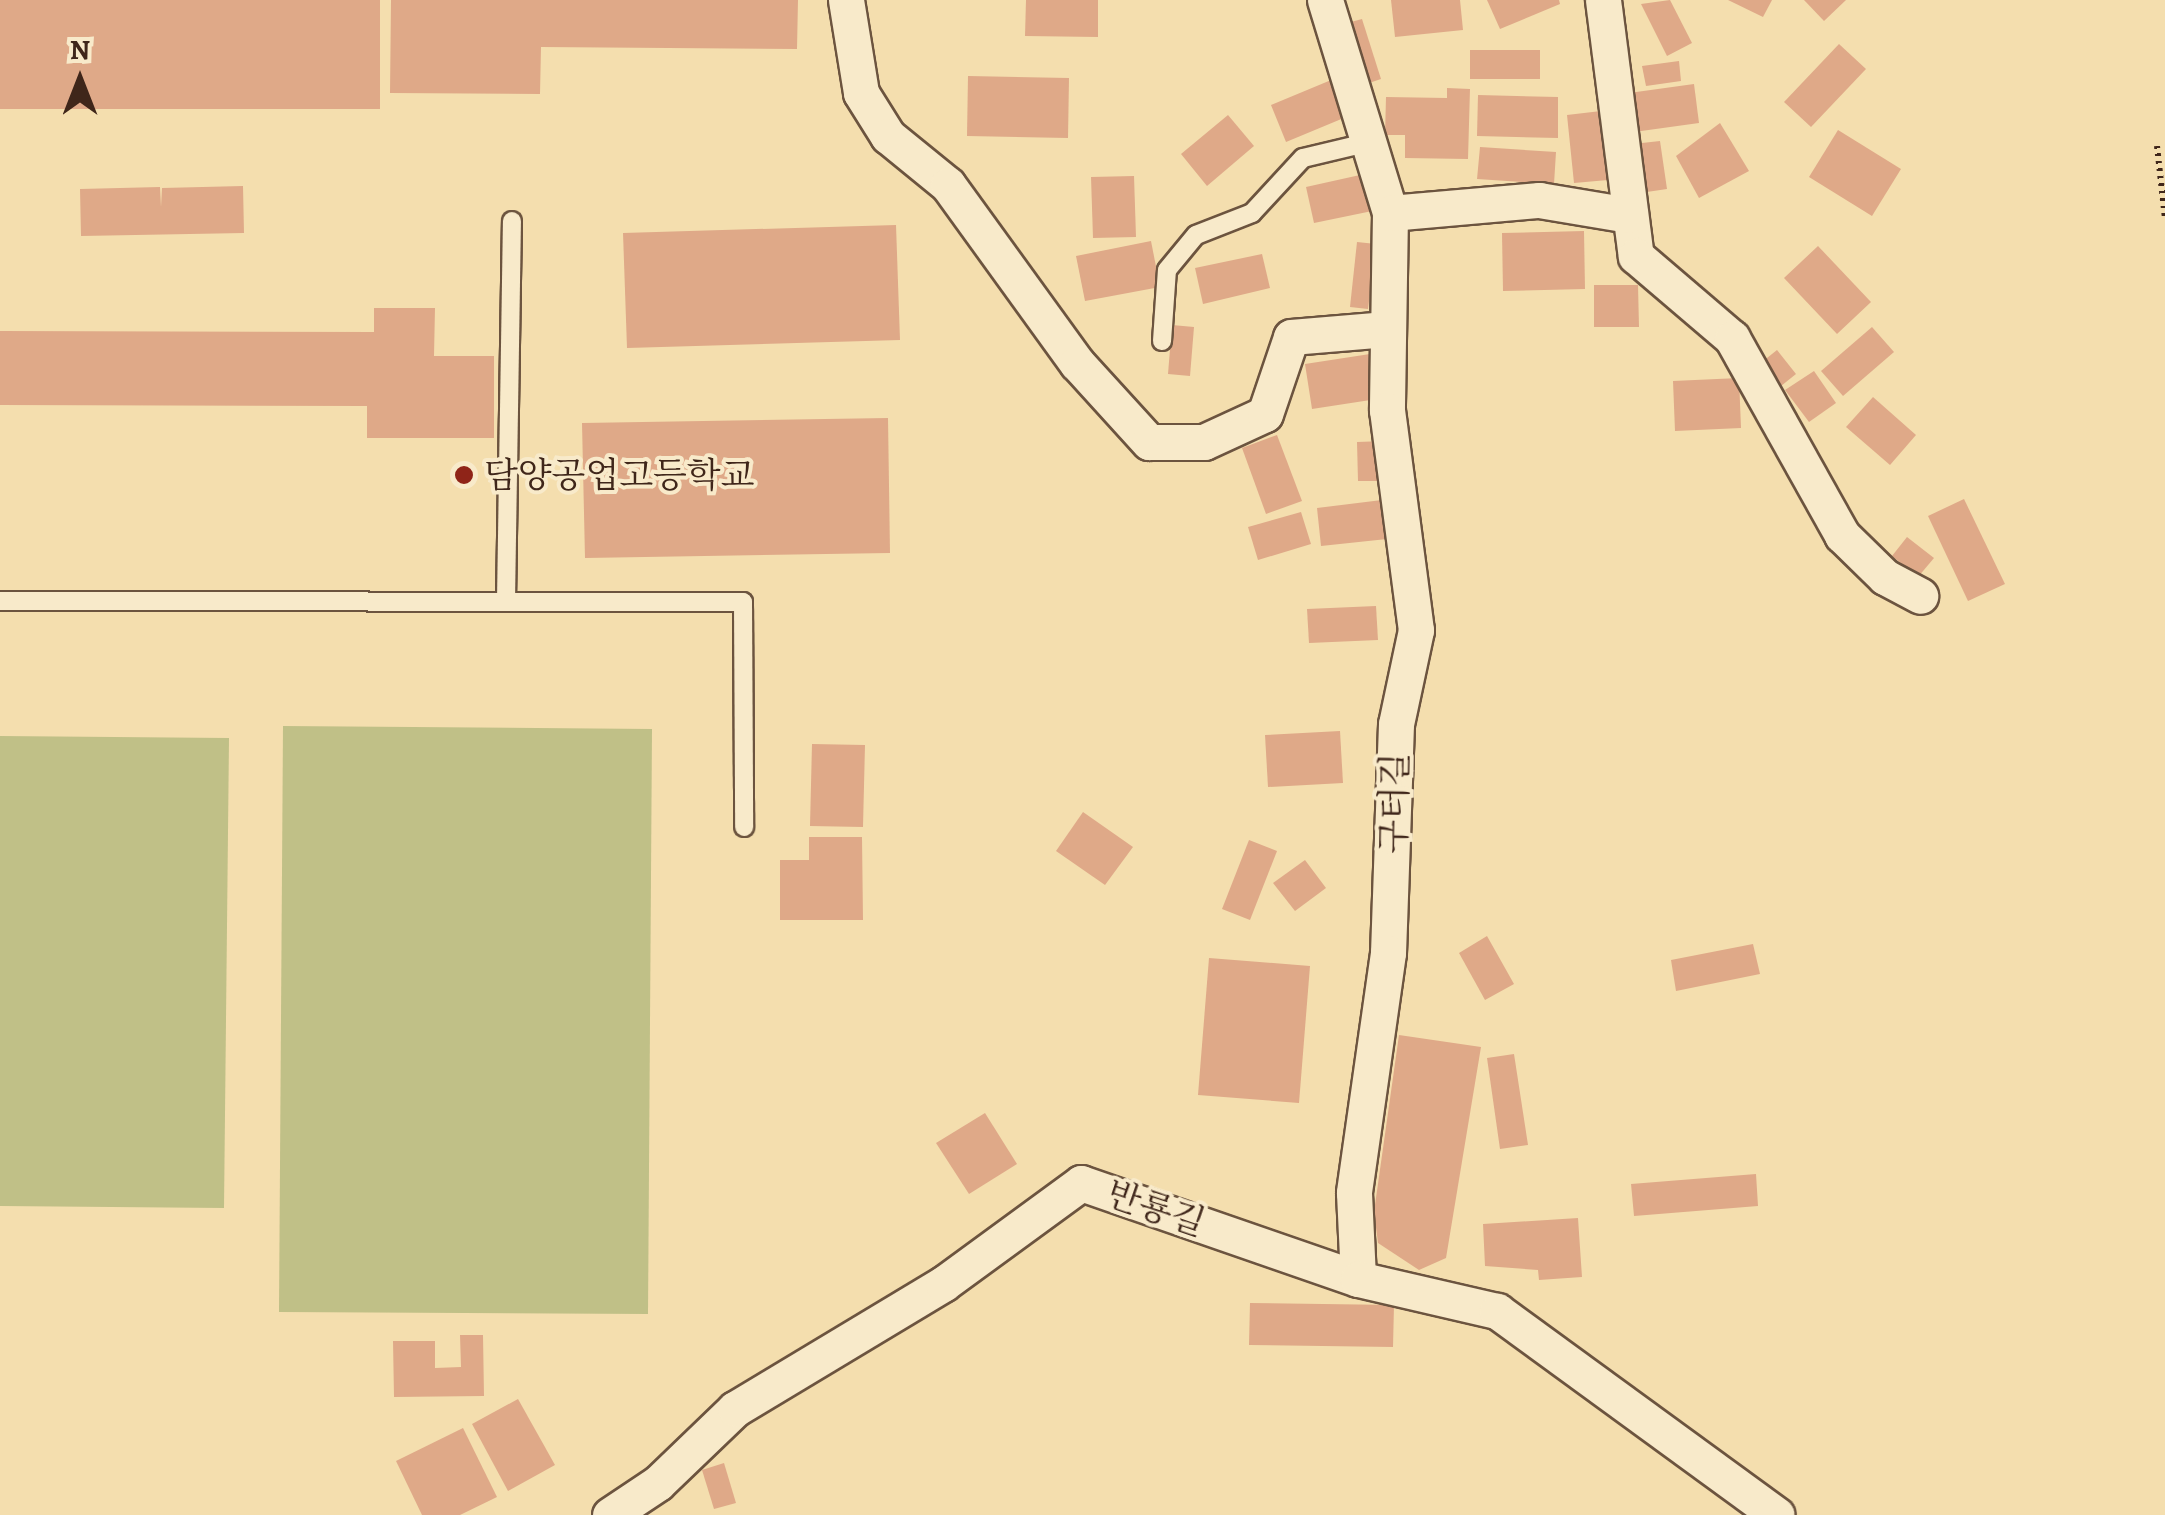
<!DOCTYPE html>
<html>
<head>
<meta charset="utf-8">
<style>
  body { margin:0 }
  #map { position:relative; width:2165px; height:1515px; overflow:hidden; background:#f4deae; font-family:Alegreya,"Noto Serif KR",serif }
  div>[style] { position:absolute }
  .green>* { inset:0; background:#c0c087 }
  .building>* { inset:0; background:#dfa988 }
  .path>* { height:6px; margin-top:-3px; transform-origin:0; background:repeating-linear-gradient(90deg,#3f261a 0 2.5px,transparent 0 7.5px) }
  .roads { filter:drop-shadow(2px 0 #6c543f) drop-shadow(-2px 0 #6c543f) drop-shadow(0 2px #6c543f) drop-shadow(0 -2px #6c543f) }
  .lane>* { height:18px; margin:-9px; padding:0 9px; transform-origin:9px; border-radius:9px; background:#f8eaca }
  .street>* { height:35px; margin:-17.5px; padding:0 17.5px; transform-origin:17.5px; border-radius:17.5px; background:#f8eaca }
  .dots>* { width:28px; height:28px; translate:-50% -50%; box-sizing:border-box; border:5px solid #f8eaca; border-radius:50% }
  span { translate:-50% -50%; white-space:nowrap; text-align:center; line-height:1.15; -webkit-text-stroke:8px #f8eaca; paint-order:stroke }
  .poi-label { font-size:35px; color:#3f261a }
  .left { translate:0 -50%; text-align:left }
  .street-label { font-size:35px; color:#3f261a }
  .north { position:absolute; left:30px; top:30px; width:100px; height:100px; -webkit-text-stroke:8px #f8eaca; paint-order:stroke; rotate:0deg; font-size:28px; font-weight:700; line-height:40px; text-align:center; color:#3f261a }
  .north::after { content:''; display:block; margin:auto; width:35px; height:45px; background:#3f261a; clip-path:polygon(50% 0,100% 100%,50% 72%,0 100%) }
</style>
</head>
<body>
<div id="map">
  <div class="green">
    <i style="clip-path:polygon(283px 726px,652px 729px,648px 1314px,279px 1312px)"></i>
    <i style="clip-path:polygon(0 736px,229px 738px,224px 1208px,0 1206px)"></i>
  </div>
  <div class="building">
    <i style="clip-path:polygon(0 0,380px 0,380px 109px,0 109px)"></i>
    <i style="clip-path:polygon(391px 0,798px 0,797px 49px,541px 47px,540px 94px,390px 93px)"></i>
    <i style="clip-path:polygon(1026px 0,1098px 0,1098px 37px,1025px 36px)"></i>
    <i style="clip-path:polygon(1391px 0,1460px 0,1463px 30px,1395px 37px)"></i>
    <i style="clip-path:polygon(1487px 0,1559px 0,1560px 4px,1500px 29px)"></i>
    <i style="clip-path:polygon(1670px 0,1692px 43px,1667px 56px,1641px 4px)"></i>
    <i style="clip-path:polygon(1728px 0,1772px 0,1763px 17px)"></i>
    <i style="clip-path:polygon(1804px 0,1846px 0,1824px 21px)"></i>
    <i style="clip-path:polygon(1362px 19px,1381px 79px,1360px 86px,1340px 25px)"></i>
    <i style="clip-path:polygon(1839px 44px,1866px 69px,1811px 127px,1784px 102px)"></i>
    <i style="clip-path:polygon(1470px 50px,1540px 50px,1540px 79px,1470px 79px)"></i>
    <i style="clip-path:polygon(1679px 61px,1681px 81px,1646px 86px,1642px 66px)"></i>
    <i style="clip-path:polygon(968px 76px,1069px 78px,1068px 138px,967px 136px)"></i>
    <i style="clip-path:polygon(1336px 78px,1351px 115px,1286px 142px,1271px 105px)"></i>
    <i style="clip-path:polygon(1694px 84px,1699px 123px,1634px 132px,1629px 93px)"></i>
    <i style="clip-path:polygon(1447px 88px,1470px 89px,1468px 159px,1405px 158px,1405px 135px,1385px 135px,1386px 97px,1447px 98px)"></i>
    <i style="clip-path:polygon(1478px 95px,1558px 97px,1558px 138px,1477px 136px)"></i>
    <i style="clip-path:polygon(1601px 111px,1608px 180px,1574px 183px,1567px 115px)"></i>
    <i style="clip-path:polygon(1228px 115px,1254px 146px,1207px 186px,1181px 154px)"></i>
    <i style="clip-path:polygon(1720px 123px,1749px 171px,1699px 198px,1676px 156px)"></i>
    <i style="clip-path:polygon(1838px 130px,1901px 169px,1872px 216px,1809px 177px)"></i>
    <i style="clip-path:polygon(1660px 141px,1667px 189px,1640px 193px,1633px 144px)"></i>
    <i style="clip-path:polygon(1480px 147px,1556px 152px,1554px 184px,1477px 179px)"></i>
    <i style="clip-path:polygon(1369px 173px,1377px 210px,1314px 223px,1306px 187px)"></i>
    <i style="clip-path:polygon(1134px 176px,1136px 237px,1093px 238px,1091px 177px)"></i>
    <i style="clip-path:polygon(243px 186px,244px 233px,81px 236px,80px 189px,160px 187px,161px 207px,162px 188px)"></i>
    <i style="clip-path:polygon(896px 225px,900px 340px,627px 348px,623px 233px)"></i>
    <i style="clip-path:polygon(1584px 231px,1585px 289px,1503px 291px,1502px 233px)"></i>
    <i style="clip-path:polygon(1151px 241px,1160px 287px,1085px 301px,1076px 256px)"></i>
    <i style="clip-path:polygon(1357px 242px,1376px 244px,1368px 309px,1350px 307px)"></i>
    <i style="clip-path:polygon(1818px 246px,1871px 302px,1837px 334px,1784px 278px)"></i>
    <i style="clip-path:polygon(1262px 254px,1270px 288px,1203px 304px,1195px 268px)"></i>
    <i style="clip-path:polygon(1594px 285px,1638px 285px,1639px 327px,1594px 327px)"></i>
    <i style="clip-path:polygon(374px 308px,435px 308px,434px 356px,494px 356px,494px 438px,367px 438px,367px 406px,0 405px,0 331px,374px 332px)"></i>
    <i style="clip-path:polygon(1172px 325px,1194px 327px,1190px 376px,1168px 374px)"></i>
    <i style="clip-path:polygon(1872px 327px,1894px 352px,1843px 396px,1821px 371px)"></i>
    <i style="clip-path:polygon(1777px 350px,1796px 374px,1781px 386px,1762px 362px)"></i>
    <i style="clip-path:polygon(1370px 354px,1377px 399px,1312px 409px,1305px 364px)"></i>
    <i style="clip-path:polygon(1814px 371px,1836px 403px,1809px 422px,1785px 390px)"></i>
    <i style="clip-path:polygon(1739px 378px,1741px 428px,1675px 431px,1673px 381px)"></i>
    <i style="clip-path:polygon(1873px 397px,1916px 435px,1890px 465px,1846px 427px)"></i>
    <i style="clip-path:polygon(888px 418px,890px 553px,585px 558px,582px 423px)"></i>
    <i style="clip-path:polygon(1277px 435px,1302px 501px,1266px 514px,1242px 448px)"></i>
    <i style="clip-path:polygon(1385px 441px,1386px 481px,1358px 481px,1357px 442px)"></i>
    <i style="clip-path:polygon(1964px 499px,2005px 584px,1968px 601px,1928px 516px)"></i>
    <i style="clip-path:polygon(1382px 500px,1387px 539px,1321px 546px,1317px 508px)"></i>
    <i style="clip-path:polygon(1301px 512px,1311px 544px,1258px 560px,1248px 527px)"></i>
    <i style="clip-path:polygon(1907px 537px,1934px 558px,1918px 577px,1892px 556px)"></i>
    <i style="clip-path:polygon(1376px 606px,1378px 640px,1309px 643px,1307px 609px)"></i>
    <i style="clip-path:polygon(1340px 731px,1343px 783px,1268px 787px,1265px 735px)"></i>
    <i style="clip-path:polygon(812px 744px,865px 745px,863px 827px,810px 826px)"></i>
    <i style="clip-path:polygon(1083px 812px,1133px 847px,1105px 885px,1056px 851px)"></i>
    <i style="clip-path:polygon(809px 837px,862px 837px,863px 920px,780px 920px,780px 860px,809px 860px)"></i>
    <i style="clip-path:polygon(1249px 840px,1277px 851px,1250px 920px,1222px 909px)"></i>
    <i style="clip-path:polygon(1305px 860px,1326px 888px,1295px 911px,1273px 883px)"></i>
    <i style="clip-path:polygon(1487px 936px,1514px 984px,1485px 1000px,1459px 953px)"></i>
    <i style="clip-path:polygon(1753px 944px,1760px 974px,1676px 991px,1671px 960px)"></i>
    <i style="clip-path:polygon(1209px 958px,1310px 966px,1299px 1103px,1198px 1095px)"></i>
    <i style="clip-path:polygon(1399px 1035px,1481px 1047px,1446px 1258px,1419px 1270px,1378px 1243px,1374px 1212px)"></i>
    <i style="clip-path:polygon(1514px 1054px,1528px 1145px,1500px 1149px,1487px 1058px)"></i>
    <i style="clip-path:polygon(985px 1113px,1017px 1164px,969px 1194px,936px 1143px)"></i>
    <i style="clip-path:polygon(1756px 1174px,1758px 1206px,1634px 1216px,1631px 1184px)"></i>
    <i style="clip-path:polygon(1578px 1218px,1582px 1277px,1539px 1280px,1538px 1270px,1485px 1266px,1483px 1224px)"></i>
    <i style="clip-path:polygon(1250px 1303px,1394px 1305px,1393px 1347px,1249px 1345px)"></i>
    <i style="clip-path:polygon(460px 1335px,483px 1335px,484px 1396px,394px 1397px,393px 1341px,435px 1341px,435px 1368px,461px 1367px)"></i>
    <i style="clip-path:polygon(518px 1399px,555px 1465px,508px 1491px,472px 1424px)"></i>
    <i style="clip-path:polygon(463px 1428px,497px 1497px,460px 1515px,422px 1515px,396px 1461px)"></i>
    <i style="clip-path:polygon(724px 1463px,736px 1503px,714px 1509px,702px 1470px)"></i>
  </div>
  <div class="path">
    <i style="left:2157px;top:146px;width:72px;rotate:83.7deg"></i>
  </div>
  <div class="roads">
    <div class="lane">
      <i style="left:1162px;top:341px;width:71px;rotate:-86deg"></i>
      <i style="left:1167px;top:270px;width:45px;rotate:-50.4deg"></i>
      <i style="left:1196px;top:235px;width:60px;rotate:-21.4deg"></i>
      <i style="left:1252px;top:213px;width:75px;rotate:-47.2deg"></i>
      <i style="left:1303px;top:158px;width:69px;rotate:-13.4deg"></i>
      <i style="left:506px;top:600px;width:379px;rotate:-89.1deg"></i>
      <i style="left:0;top:601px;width:743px;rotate:0.08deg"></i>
      <i style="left:743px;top:602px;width:225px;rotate:89.7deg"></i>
    </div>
    <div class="street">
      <i style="left:846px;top:0;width:94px;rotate:80.8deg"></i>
      <i style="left:861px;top:93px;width:51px;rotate:57.9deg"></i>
      <i style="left:888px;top:136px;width:77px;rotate:39.2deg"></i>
      <i style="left:948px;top:185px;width:220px;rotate:54.1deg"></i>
      <i style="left:1077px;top:363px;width:107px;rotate:47.7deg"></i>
      <i style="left:1149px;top:442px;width:55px"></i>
      <i style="left:1204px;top:442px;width:67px;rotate:-24.7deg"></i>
      <i style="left:1265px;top:414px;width:81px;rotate:-71.3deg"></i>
      <i style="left:1291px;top:337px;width:96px;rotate:-4.8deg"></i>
      <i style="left:1325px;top:0;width:223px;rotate:73deg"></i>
      <i style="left:1390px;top:213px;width:197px;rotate:90.9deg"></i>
      <i style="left:1387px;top:410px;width:222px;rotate:82.5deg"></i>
      <i style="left:1416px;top:630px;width:96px;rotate:102deg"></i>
      <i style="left:1396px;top:724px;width:229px;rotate:92deg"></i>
      <i style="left:1388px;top:953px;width:242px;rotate:98.1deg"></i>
      <i style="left:1354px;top:1193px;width:86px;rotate:87.3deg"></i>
      <i style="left:1603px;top:0;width:258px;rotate:82.7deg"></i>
      <i style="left:1636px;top:256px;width:126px;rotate:40.5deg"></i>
      <i style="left:1732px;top:338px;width:226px;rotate:60.8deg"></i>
      <i style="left:1842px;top:535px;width:60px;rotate:44.3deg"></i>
      <i style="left:1885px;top:577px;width:40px;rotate:28deg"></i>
      <i style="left:1390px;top:213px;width:150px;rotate:-5deg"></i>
      <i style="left:1539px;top:200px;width:91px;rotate:9.5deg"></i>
      <i style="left:610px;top:1515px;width:58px;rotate:-33.7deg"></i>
      <i style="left:658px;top:1483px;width:107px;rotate:-43.9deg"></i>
      <i style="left:735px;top:1409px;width:243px;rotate:-31deg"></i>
      <i style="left:943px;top:1284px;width:171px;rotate:-36.2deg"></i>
      <i style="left:1081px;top:1183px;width:293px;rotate:19.1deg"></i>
      <i style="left:1358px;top:1279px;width:143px;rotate:13deg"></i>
      <i style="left:1497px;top:1311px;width:346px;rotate:36.1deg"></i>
    </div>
  </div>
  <div class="dots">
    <i style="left:464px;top:475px;background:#8f2418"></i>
  </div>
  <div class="poi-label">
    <span class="left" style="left:484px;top:475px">담양공업고등학교</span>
  </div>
  <div class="street-label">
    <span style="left:1394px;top:803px;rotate:-89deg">구터길</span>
    <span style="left:1156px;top:1208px;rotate:19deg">반룡길</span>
  </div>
  <div class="north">N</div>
</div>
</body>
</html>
